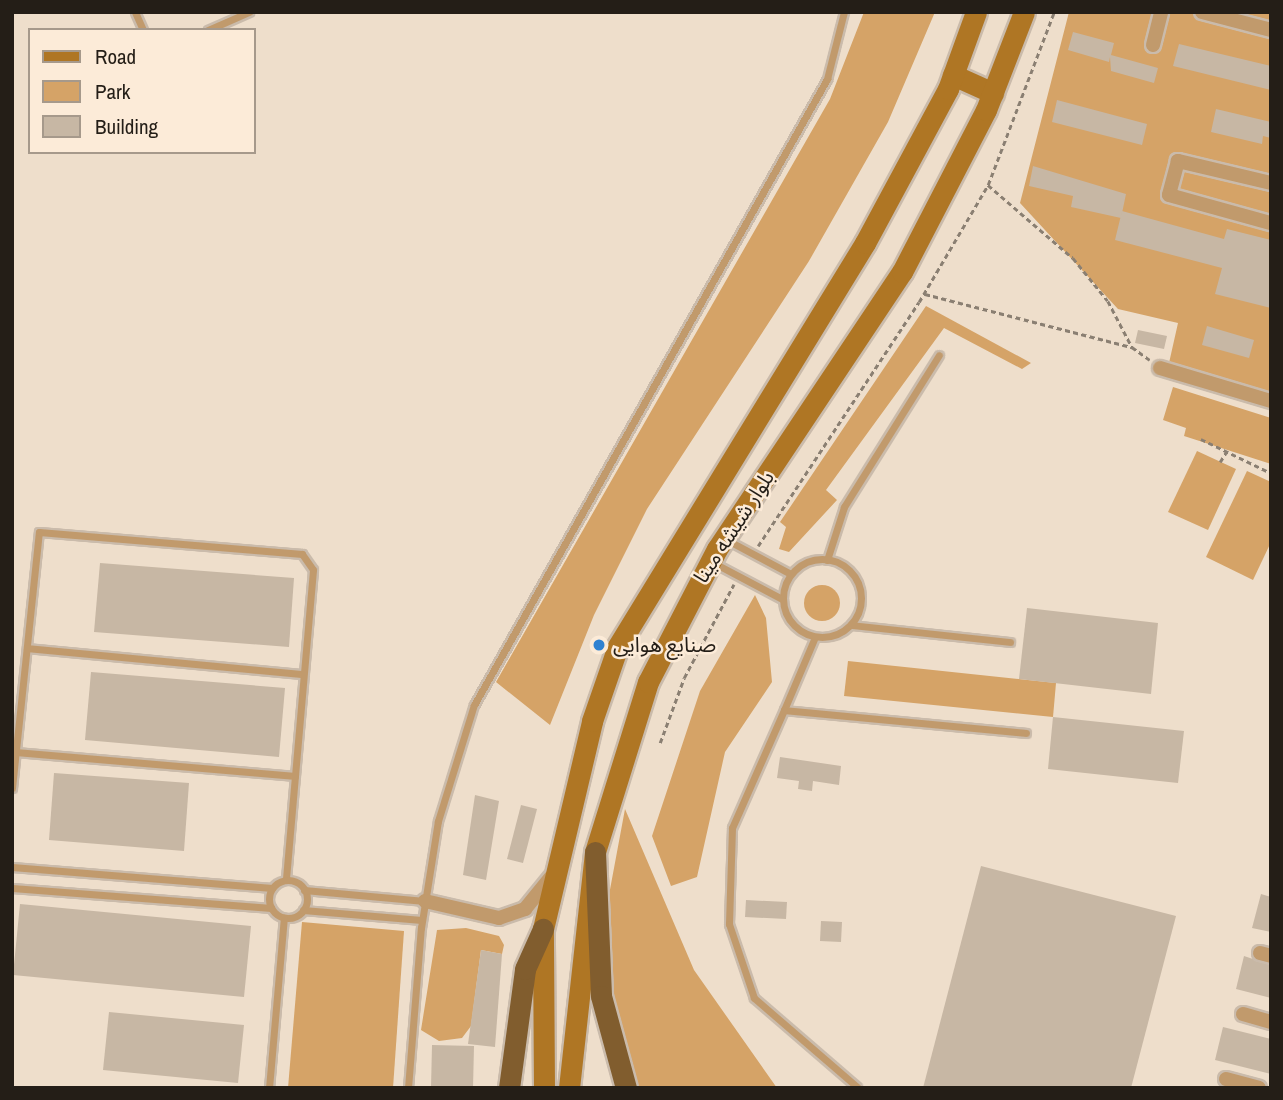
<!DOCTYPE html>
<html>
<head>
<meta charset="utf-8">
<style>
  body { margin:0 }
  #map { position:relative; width:1283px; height:1100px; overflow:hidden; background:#eedecb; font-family:"Archivo Narrow","Noto Sans Arabic",sans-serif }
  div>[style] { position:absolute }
  .green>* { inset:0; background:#d5a367 }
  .round { border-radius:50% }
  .building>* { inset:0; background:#c7b7a4 }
  .path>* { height:2.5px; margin-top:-1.25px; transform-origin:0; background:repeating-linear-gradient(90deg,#8a7f72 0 5px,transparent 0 8.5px) }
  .roads { filter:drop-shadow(2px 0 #cabbab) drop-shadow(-2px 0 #cabbab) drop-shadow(0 2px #cabbab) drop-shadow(0 -2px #cabbab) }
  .service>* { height:7px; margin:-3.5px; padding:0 3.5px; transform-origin:3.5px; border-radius:3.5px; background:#c19a6c }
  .service>.ring { margin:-3.5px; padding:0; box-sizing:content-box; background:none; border:7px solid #c19a6c; border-radius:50% }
  .minor>* { height:14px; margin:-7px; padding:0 7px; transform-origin:7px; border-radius:7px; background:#c19a6c }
  .secondary>* { height:21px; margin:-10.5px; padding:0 10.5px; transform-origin:10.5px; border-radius:10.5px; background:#af7624 }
  .trunk>* { height:21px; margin:-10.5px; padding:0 10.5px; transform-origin:10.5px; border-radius:10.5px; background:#815d2e }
  .dots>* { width:19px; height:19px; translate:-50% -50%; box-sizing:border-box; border:4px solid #fcebd8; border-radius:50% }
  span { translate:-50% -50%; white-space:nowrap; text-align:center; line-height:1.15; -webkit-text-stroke:5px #fcebd8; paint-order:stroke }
  .street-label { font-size:21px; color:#241e17 }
  .poi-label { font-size:21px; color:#241e17 }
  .left { translate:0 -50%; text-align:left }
  .frame { position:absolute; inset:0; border:14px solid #241e17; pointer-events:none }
  .legend { position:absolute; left:28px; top:28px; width:228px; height:126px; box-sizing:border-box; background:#fcebd8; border:2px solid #a6998b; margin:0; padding:9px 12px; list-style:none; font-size:21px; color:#241e17 }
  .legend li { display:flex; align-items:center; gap:14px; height:35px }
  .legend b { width:35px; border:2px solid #a6998b }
</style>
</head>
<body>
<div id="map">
  <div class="green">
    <i style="clip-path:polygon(864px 12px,935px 12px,888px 122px,809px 261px,647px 509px,594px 615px,550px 725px,496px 682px,830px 99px)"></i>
    <i style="clip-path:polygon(1069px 12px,1271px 12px,1271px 393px,1169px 363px,1178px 323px,1118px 309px,1020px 203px)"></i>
    <i style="clip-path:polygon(926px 306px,1031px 363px,1022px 369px,944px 328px,826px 490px,837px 500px,789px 552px,779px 549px,786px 527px,780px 522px)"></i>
    <i style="clip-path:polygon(1173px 387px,1271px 418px,1271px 464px,1184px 436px,1186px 428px,1163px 420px)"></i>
    <i style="clip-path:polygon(1197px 451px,1236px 469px,1208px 530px,1168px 512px)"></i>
    <i style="clip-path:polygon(1247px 471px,1271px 482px,1271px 542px,1253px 580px,1206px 557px)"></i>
    <i class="round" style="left:804px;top:585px;width:36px;height:36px"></i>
    <i style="clip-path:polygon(755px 595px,766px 618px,772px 682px,725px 752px,697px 877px,671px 886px,652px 836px,700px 691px)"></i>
    <i style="clip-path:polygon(848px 661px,1056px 683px,1053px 717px,844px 696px)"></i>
    <i style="clip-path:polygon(625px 809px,694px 970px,777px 1088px,633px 1088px,612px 1019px,606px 911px)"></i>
    <i style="clip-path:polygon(302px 922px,404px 931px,393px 1088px,288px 1088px)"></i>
    <i style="clip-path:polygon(466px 928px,499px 936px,504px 945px,502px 954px,481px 950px,471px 1026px,462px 1038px,439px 1041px,421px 1030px,437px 930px)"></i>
  </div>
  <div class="building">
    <i style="clip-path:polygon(1073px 32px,1114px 43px,1111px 55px,1158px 68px,1154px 83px,1111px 71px,1110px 57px,1109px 62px,1068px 50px)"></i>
    <i style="clip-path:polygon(1179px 44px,1271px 66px,1271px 90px,1173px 66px)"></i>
    <i style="clip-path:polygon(1057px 100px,1147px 124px,1142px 145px,1052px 122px)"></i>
    <i style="clip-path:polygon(1216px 109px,1271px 122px,1271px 138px,1263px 136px,1262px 144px,1211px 132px)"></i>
    <i style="clip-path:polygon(1033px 166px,1126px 194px,1121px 218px,1071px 207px,1073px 196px,1029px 186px)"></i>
    <i style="clip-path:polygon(1122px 211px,1224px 239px,1227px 229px,1271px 240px,1271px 308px,1215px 294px,1222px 268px,1115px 240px)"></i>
    <i style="clip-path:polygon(1207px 326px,1254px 340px,1249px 358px,1202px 345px)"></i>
    <i style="clip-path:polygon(1138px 330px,1167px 336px,1164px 349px,1135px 343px)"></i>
    <i style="clip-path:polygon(100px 563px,294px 578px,289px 647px,94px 632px)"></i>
    <i style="clip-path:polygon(1027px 608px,1158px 623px,1151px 694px,1019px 679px)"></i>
    <i style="clip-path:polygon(91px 672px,285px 688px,279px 757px,85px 740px)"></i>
    <i style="clip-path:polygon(1053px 717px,1184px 731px,1178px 783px,1048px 769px)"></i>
    <i style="clip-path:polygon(780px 757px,841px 766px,839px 785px,813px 781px,812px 791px,798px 789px,799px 781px,777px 778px)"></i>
    <i style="clip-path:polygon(54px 773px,189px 783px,184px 851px,49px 840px)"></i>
    <i style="clip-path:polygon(475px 795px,499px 801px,486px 880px,463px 875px)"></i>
    <i style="clip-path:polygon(521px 805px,537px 809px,523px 863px,507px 859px)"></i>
    <i style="clip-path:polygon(981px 866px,1176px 916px,1131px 1088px,923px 1088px)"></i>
    <i style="clip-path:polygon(1261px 894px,1271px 897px,1271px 932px,1252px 928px)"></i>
    <i style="clip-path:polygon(746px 900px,787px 902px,786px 919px,745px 917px)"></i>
    <i style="clip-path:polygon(20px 904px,251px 926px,244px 997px,13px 975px)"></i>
    <i style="clip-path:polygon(821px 921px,842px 922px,841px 942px,820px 941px)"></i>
    <i style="clip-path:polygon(481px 950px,502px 954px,495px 1047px,468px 1044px)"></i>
    <i style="clip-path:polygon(1244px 956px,1271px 965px,1271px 998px,1236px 989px)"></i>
    <i style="clip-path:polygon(109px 1012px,244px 1025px,238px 1083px,103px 1070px)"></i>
    <i style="clip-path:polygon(1223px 1027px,1271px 1039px,1271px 1074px,1215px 1060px)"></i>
    <i style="clip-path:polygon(432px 1045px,474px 1046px,473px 1088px,431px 1088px)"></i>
  </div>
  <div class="path">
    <i style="left:988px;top:185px;width:112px;rotate:40.7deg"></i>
    <i style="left:1073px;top:258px;width:55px;rotate:50.9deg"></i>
    <i style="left:1108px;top:301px;width:52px;rotate:62.4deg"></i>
    <i style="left:1132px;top:347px;width:22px;rotate:36deg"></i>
    <i style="left:925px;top:294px;width:214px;rotate:14.4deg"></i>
    <i style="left:1201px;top:439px;width:78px;rotate:25.9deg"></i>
    <i style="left:1220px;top:462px;width:13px;rotate:-58deg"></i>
    <i style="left:758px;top:546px;width:292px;rotate:-56.6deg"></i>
    <i style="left:919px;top:302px;width:136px;rotate:-59.5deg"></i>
    <i style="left:988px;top:185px;width:185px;rotate:-69.1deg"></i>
    <i style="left:660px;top:743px;width:69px;rotate:-69.7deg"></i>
    <i style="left:684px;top:678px;width:106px;rotate:-62deg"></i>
  </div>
  <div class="roads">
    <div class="service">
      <i style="left:135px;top:12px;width:20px;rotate:66deg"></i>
      <i style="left:208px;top:30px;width:45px;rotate:-23.7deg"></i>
      <i style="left:727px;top:540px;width:72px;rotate:28deg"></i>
      <i class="ring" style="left:783px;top:559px;width:71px;height:71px"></i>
      <i style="left:827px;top:560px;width:56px;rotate:-72.2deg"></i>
      <i style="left:844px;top:507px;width:179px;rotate:-58deg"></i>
      <i style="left:712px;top:562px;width:79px;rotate:27.9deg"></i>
      <i style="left:851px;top:625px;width:160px;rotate:6.1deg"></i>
      <i style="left:815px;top:637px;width:79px;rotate:113deg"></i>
      <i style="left:784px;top:710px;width:243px;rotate:5.4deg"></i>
      <i style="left:27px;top:648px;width:277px;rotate:5.4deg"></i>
      <i style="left:784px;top:710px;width:129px;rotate:113.8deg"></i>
      <i style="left:732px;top:828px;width:96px;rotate:91.8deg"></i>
      <i style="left:729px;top:924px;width:78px;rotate:71.3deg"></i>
      <i style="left:754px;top:998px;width:136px;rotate:40.8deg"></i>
      <i style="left:16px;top:752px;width:280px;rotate:4.9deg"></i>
      <i style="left:12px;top:788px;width:257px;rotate:-84deg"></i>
      <i style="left:39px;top:532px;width:264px;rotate:4.8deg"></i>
      <i style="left:302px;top:554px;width:19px;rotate:55deg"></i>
      <i style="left:313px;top:570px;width:311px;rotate:95deg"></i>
      <i style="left:12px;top:867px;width:261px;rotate:4.6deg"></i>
      <i class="ring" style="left:269px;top:880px;width:31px;height:31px"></i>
      <i style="left:12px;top:888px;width:260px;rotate:4.4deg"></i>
      <i style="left:304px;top:890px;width:121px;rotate:5.2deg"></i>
      <i style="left:303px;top:910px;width:119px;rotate:4.8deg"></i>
      <i style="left:269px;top:1088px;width:171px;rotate:-85deg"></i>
      <i style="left:408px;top:1088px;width:161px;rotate:-85.4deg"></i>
      <i style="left:421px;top:928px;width:108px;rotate:-81deg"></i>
      <i style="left:438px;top:821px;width:121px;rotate:-72.8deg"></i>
      <i style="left:474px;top:705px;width:719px;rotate:-60.58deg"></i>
      <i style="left:827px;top:79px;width:69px;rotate:-75.8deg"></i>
    </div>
    <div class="minor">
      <i style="left:1202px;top:12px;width:71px;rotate:14.6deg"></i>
      <i style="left:1153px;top:45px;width:34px;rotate:-76deg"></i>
      <i style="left:1271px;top:183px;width:96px;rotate:-166.7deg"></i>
      <i style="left:1178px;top:161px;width:35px;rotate:105deg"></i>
      <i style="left:1169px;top:195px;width:106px;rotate:15.4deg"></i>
      <i style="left:1160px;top:368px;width:116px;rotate:16.6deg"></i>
      <i style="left:425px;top:901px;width:76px;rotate:12.9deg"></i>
      <i style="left:499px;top:918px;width:28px;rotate:-19deg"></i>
      <i style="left:525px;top:909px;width:41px;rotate:-50.9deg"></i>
      <i style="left:1260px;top:953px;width:11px;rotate:15deg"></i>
      <i style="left:1243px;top:1014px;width:29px;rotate:16deg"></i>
      <i style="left:1226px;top:1079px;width:34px;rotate:15deg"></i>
    </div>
    <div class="secondary">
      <i style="left:953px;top:75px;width:44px;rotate:24.2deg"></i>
      <i style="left:544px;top:1088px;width:159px;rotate:-90.4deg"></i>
      <i style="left:543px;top:929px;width:214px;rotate:-76.7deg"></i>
      <i style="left:592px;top:721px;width:79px;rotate:-70.9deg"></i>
      <i style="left:618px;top:646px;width:473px;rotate:-58.5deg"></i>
      <i style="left:865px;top:243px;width:175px;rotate:-61.7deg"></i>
      <i style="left:948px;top:89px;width:82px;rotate:-70deg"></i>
      <i style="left:569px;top:1088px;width:237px;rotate:-83.7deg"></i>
      <i style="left:595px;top:852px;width:178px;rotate:-72.7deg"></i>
      <i style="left:648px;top:682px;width:150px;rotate:-62.6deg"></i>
      <i style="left:717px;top:549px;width:333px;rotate:-56.3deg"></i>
      <i style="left:902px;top:272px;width:182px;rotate:-62.6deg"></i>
      <i style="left:986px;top:110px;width:105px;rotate:-68.8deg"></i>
    </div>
    <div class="trunk">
      <i style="left:595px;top:852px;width:144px;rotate:87.6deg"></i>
      <i style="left:601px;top:996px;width:95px;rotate:74.8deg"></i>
      <i style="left:509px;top:1088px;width:120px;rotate:-82.3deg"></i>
      <i style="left:525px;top:969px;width:44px;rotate:-65.8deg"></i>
    </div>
  </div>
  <div class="dots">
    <i style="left:599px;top:645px;background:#3082d1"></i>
  </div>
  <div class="street-label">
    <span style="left:734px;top:527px;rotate:-57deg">بلوار شیشه مینا</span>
  </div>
  <div class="poi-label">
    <span class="left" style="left:613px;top:645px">صنایع هوایی</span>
  </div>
  <div class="frame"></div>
  <ul class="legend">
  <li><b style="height:9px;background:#af7624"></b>Road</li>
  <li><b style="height:19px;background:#d5a367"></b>Park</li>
  <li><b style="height:19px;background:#c7b7a4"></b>Building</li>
  </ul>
</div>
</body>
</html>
